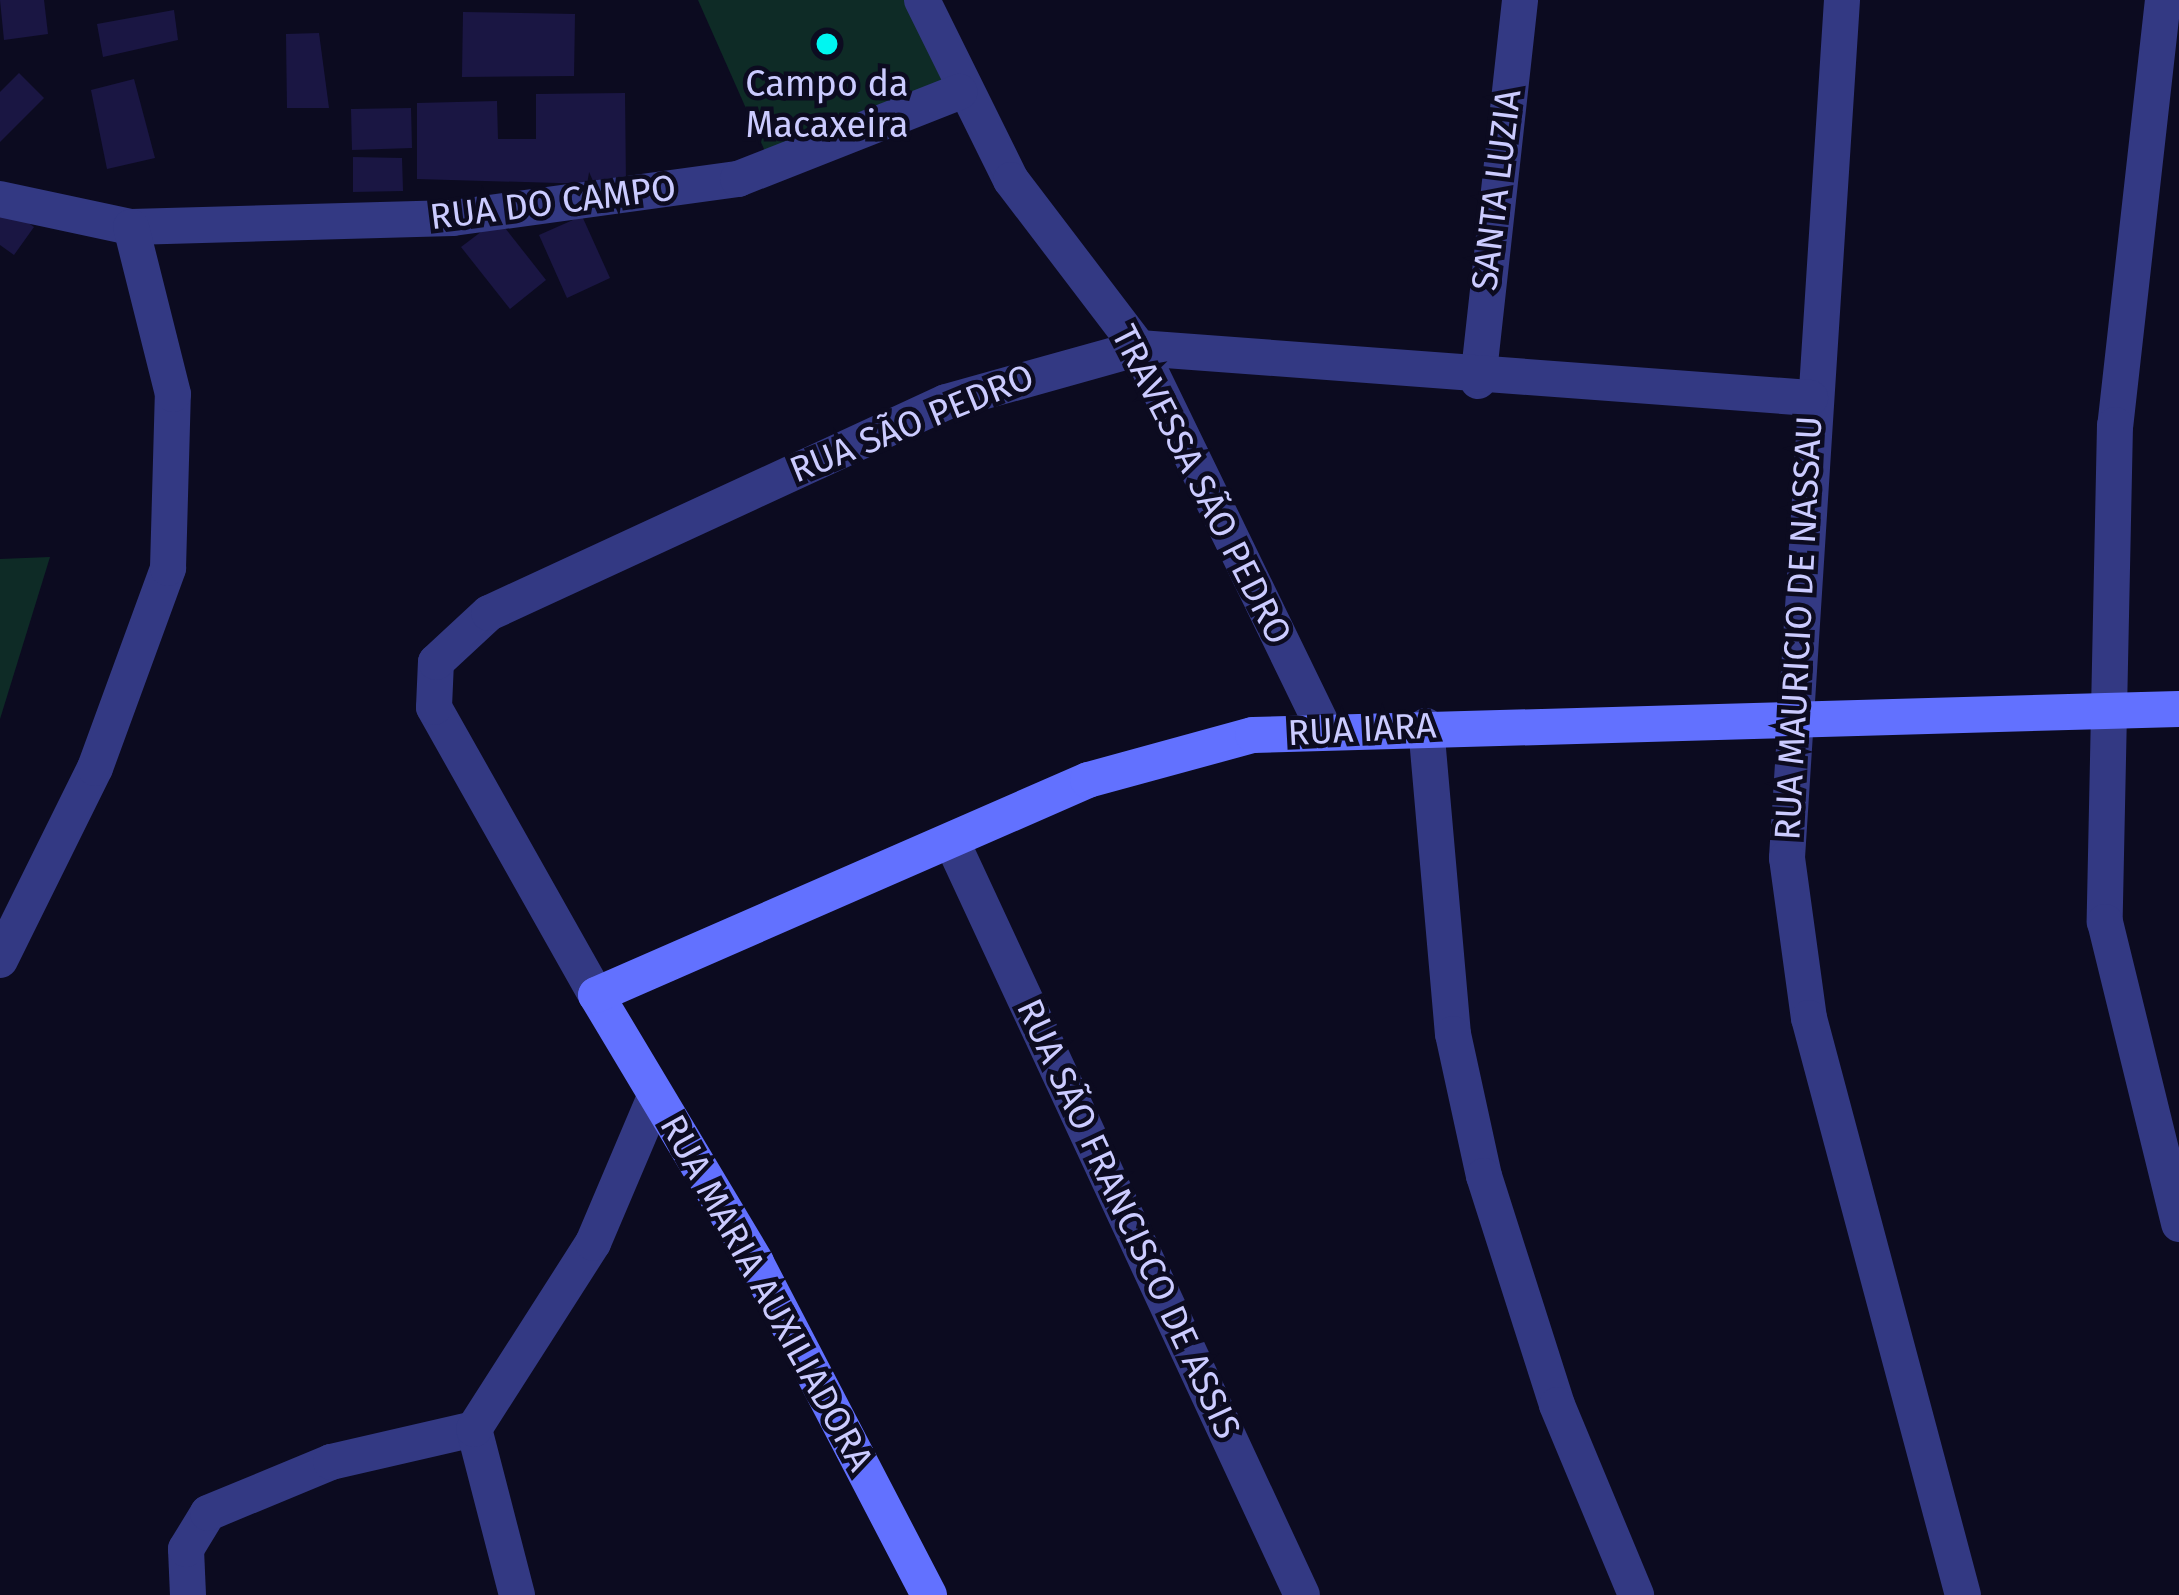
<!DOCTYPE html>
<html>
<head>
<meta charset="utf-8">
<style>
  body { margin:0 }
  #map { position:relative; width:2179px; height:1595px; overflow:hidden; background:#0c0b20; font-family:"Fira Sans",sans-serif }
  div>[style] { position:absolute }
  .green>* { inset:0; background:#0e2b26 }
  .building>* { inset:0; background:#1a1643 }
  .street>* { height:36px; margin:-18px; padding:0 18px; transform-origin:18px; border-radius:18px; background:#333983 }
  .secondary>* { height:36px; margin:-18px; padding:0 18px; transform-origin:18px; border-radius:18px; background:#6271ff }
  .dots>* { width:33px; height:33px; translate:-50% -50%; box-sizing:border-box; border:6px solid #0c0b20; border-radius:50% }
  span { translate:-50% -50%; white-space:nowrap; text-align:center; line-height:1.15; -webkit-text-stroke:9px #0c0b20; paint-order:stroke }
  .poi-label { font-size:36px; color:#cbcbff }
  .street-label { font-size:36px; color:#cbcbff }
</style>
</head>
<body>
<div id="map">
  <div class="green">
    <i style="clip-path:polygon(698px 0,919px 0,953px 88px,772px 167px)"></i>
    <i style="clip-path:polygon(50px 557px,0 719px,0 559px)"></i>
  </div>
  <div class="building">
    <i style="clip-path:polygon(0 0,44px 0,48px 34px,4px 40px)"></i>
    <i style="clip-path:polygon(174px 10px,178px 40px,103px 57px,97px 24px)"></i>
    <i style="clip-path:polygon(463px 12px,575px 14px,574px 76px,462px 77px)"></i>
    <i style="clip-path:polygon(319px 33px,329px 108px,287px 108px,286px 34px)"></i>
    <i style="clip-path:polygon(19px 73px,44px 98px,0 142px,0 92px)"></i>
    <i style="clip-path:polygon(134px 79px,155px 158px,107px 169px,91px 90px)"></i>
    <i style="clip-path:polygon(625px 93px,626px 185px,417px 179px,417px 103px,497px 101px,498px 139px,536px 139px,536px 94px)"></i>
    <i style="clip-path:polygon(411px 108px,412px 148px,352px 150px,351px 109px)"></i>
    <i style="clip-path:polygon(353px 157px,402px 158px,403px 191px,353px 192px)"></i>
    <i style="clip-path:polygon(0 202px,34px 227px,14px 255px,0 245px)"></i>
    <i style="clip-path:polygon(582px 216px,610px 278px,567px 298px,539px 235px)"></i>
    <i style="clip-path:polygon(498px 219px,546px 280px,510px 309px,461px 247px)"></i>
  </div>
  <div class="street">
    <i style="left:922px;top:0;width:201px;rotate:63.7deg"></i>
    <i style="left:1011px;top:180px;width:211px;rotate:52.7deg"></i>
    <i style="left:1139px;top:348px;width:424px;rotate:64.1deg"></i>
    <i style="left:1842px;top:0;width:860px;rotate:93.67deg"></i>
    <i style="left:1787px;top:858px;width:162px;rotate:82.2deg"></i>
    <i style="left:1809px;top:1018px;width:597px;rotate:75.06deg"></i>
    <i style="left:2163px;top:0;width:428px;rotate:96.4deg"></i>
    <i style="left:2115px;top:425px;width:497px;rotate:91.2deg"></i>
    <i style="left:2105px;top:922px;width:311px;rotate:76.2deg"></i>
    <i style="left:0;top:199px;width:134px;rotate:12.1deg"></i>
    <i style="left:131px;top:227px;width:322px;rotate:-1.6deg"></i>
    <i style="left:453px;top:218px;width:288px;rotate:-7.8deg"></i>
    <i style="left:738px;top:179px;width:238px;rotate:-21.5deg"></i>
    <i style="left:1478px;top:381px;width:383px;rotate:-83.7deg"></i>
    <i style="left:1426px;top:726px;width:309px;rotate:85deg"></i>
    <i style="left:1453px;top:1034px;width:145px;rotate:77.7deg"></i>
    <i style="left:1484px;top:1176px;width:240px;rotate:72.3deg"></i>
    <i style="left:1557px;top:1405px;width:206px;rotate:67.4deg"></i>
    <i style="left:953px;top:844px;width:828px;rotate:65.08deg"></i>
    <i style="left:0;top:960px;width:214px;rotate:-63.7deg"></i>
    <i style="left:95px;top:768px;width:213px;rotate:-69.9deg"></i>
    <i style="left:168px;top:568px;width:174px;rotate:-88.4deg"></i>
    <i style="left:173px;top:394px;width:172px;rotate:-104.1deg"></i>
    <i style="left:596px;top:995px;width:330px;rotate:-119.4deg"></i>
    <i style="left:434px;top:707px;width:45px;rotate:-87.5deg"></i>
    <i style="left:436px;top:662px;width:72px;rotate:-42.8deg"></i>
    <i style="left:489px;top:613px;width:503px;rotate:-24.78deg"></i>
    <i style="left:946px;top:402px;width:200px;rotate:-15.6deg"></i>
    <i style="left:1139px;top:348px;width:673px;rotate:4.26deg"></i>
    <i style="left:188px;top:1595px;width:46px;rotate:-92.5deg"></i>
    <i style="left:186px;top:1549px;width:42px;rotate:-58.6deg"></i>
    <i style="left:208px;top:1513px;width:133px;rotate:-22.5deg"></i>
    <i style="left:331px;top:1462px;width:147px;rotate:-13deg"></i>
    <i style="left:517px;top:1595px;width:171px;rotate:-104.5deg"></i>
    <i style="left:474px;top:1429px;width:221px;rotate:-57.4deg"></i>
    <i style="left:593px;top:1243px;width:159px;rotate:-67deg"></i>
  </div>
  <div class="secondary">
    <i style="left:929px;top:1595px;width:375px;rotate:-117.5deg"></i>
    <i style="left:756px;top:1262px;width:311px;rotate:-120.9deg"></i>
    <i style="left:596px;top:995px;width:537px;rotate:-23.6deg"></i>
    <i style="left:1088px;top:780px;width:171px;rotate:-15.3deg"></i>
    <i style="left:1253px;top:735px;width:926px;rotate:-1.61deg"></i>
  </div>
  <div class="dots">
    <i style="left:827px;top:44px;background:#00f6f1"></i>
  </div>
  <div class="poi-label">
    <span style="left:827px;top:105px">Campo da<br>Macaxeira</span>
  </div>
  <div class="street-label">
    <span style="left:1497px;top:190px;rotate:-83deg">SANTA LUZIA</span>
    <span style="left:553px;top:203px;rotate:-7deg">RUA DO CAMPO</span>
    <span style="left:912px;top:424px;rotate:-22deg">RUA SÃO PEDRO</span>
    <span style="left:1201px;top:485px;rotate:63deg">TRAVESSA SÃO PEDRO</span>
    <span style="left:1799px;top:628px;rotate:-87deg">RUA MAURICIO DE NASSAU</span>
    <span style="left:1362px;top:730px;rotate:-3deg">RUA IARA</span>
    <span style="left:1128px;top:1219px;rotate:65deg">RUA SÃO FRANCISCO DE ASSIS</span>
    <span style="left:766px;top:1293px;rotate:61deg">RUA MARIA AUXILIADORA</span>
  </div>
</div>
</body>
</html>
